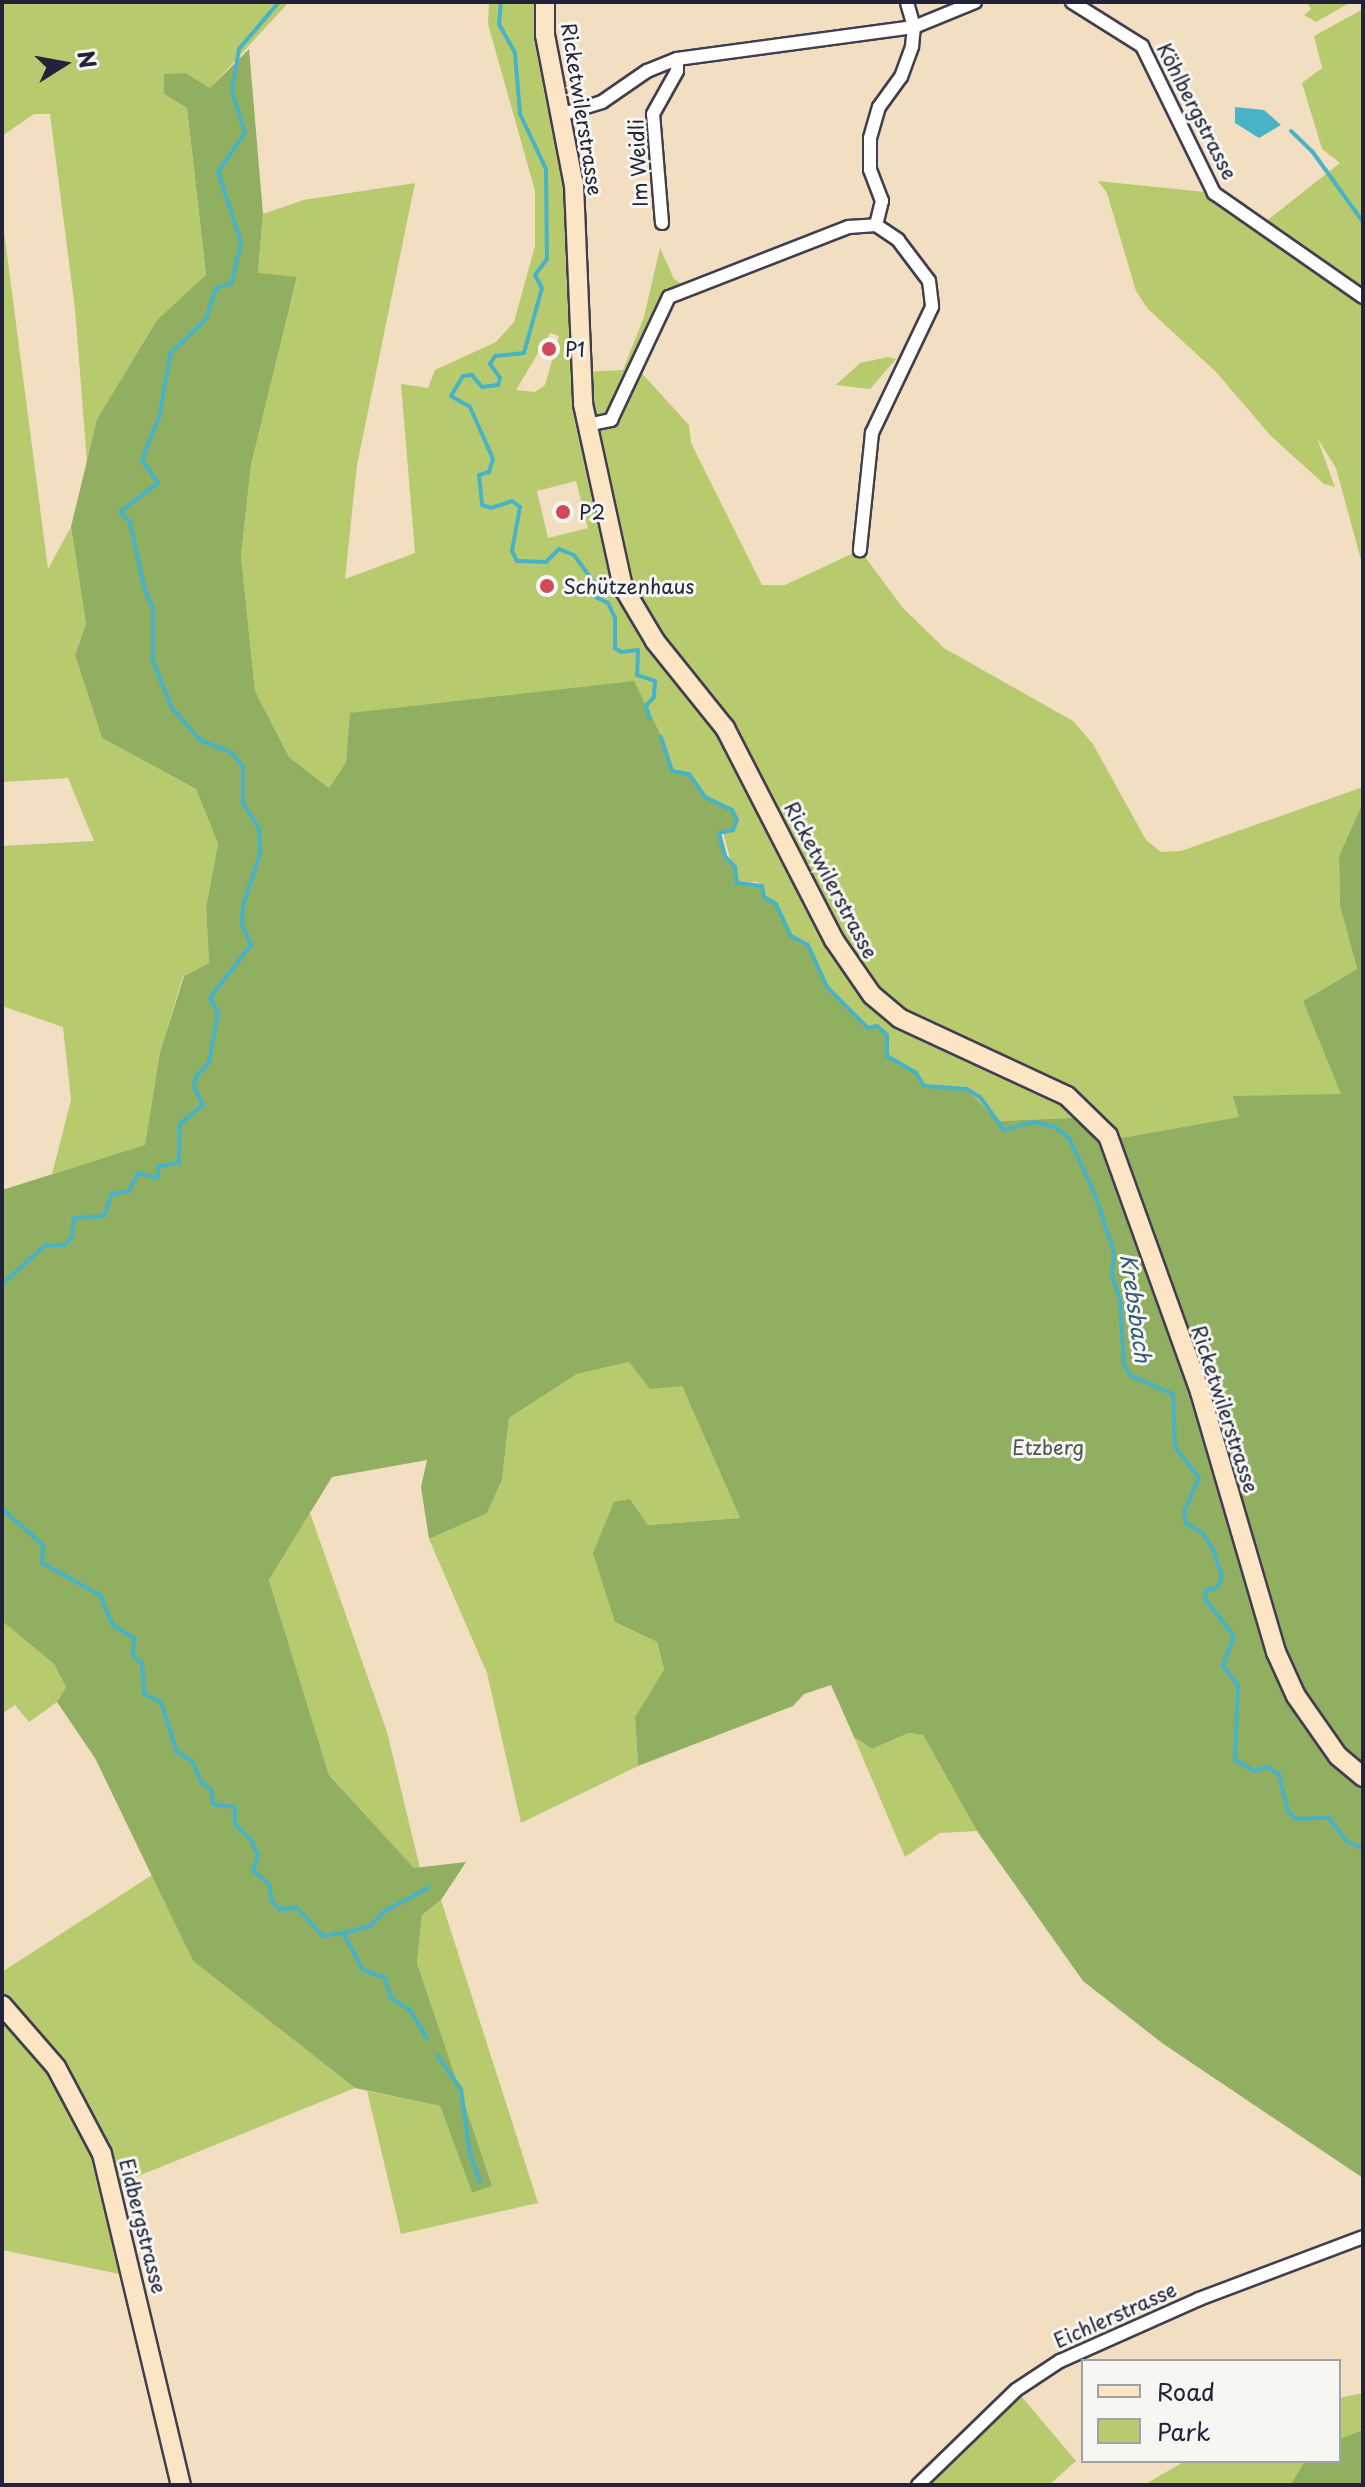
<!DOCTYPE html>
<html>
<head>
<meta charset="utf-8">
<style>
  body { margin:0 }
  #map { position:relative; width:1365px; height:2487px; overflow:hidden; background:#f2dec0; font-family:"Playpen Sans",sans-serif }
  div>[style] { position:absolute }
  .green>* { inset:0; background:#b7cb6e }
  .forest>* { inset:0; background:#91af61 }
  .water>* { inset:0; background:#48b3c6 }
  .stream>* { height:4px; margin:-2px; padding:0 2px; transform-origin:2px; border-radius:2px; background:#48b3c6 }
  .roads { filter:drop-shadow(2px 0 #413e4f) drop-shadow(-2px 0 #413e4f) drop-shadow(0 2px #413e4f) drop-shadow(0 -2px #413e4f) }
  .street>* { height:12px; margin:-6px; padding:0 6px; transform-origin:6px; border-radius:6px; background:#fff }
  .secondary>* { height:18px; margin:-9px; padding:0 9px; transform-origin:9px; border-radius:9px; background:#fce5c4 }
  .dots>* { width:22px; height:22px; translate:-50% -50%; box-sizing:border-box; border:4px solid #f6f6f2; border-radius:50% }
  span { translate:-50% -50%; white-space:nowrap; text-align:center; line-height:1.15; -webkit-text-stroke:6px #f6f6f2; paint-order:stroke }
  .street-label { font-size:20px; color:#22223b }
  .poi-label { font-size:20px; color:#22223b }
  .left { translate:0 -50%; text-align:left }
  .park-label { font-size:20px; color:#4f554a }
  .water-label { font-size:22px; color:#315c73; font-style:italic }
  .frame { position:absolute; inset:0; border:4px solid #22223b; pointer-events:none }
  .legend { position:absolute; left:1081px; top:2359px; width:260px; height:104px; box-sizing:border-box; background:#f6f6f2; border:2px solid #a1a1a9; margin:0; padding:10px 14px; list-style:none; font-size:24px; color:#22223b }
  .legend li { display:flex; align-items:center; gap:16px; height:40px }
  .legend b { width:40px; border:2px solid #a1a1a9 }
  .north { position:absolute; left:24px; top:24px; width:80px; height:80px; -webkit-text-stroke:6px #f6f6f2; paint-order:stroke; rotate:79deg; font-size:22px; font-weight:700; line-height:32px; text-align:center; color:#22223b }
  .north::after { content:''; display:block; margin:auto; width:28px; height:36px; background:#22223b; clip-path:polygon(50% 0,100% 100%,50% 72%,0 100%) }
</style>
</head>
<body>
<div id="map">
  <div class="green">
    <i style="clip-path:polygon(2px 2px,289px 2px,210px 88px,186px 73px,164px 94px,187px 108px,206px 276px,157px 320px,97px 419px,87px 462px,75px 309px,50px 114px,34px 114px,2px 136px)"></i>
    <i style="clip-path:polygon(evenodd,489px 2px,545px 2px,563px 114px,581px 372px,623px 370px,644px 317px,660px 248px,674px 279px,686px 287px,669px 298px,636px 367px,689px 425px,691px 443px,762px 585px,785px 585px,860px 550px,902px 607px,944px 648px,1073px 721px,1093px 744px,1146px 840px,1161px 852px,1181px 851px,1363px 787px,1363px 802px,1339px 856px,1340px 906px,1357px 969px,1303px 1001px,1342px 1095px,1234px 1096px,1240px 1117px,1115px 1139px,1093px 1117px,998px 1121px,967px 1089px,924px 1086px,916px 1073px,887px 1056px,827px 987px,808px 945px,791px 936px,758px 882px,737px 883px,722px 829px,689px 774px,672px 771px,667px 748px,650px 718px,351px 713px,346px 762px,329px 788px,289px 757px,255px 691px,241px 556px,251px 465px,297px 278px,258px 274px,263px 214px,303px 200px,415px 183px,357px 465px,345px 579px,415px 553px,401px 384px,428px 388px,435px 370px,496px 342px,514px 322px,535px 246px,535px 191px,488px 24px,489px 2px,550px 333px,559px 336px,545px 385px,535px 392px,516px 390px,550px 333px,489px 2px,576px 481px,588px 528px,548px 538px,537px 491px,576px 481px)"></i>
    <i style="clip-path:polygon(1307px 2px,1351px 2px,1316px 22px,1304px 15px,1311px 9px)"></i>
    <i style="clip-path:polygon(1363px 9px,1363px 567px,1336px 468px,1317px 438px,1335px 487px,1324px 484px,1271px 436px,1216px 372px,1148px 309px,1136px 291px,1107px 193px,1098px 181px,1214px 193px,1259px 227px,1340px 163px,1322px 149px,1302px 83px,1322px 68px,1314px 36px)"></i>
    <i style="clip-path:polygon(2px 216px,48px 569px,71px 527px,86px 624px,75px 655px,102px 738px,196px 789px,218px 844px,206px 907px,209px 963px,183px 976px,160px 1052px,145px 1146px,52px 1174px,71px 1100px,63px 1027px,2px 1006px,2px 846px,94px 841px,68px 778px,2px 782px)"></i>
    <i style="clip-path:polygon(888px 357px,896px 359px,870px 389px,836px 385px,860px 363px)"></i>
    <i style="clip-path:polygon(629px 1362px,682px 1386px,740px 1518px,648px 1525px,630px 1499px,615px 1622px,657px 1642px,664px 1671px,635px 1717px,638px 1766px,521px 1823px,487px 1673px,429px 1539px,487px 1512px,502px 1480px,509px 1418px,577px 1374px)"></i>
    <i style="clip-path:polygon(310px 1513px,387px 1732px,420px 1868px,414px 1868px,329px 1775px,269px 1580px)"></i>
    <i style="clip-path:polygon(2px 1621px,54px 1664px,66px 1687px,57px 1702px,29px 1722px,15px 1705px,2px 1714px)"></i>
    <i style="clip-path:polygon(909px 1733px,923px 1735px,977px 1831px,940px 1833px,905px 1857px,854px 1737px,872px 1749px)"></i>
    <i style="clip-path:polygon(152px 1875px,193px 1961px,355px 2088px,114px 2186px,134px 2277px,2px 2250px,2px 1972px)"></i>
    <i style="clip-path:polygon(441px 1900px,538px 2203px,401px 2234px,367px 2091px,440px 2106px,472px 2193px,491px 2186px,417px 1963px,422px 1915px)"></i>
    <i style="clip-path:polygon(1016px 2390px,1076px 2461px,1049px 2485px,918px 2485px)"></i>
    <i style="clip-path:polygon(1363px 2393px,1363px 2430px,1339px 2439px,1339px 2398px)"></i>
    <i style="clip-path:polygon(1185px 2461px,1305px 2461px,1290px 2485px,1144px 2485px)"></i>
  </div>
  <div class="forest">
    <i style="clip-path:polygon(249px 49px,263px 214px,258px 273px,297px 277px,251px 465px,241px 556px,255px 691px,289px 757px,329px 788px,346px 762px,350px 713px,634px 681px,667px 748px,672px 771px,689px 774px,705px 797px,732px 810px,737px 820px,733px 830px,720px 833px,725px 856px,735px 867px,737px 883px,762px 886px,764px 897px,776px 904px,791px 936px,808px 945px,828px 987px,868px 1028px,877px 1026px,887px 1035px,888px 1056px,916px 1073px,924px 1086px,967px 1089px,998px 1121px,1094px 1117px,1115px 1139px,1239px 1117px,1233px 1096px,1341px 1094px,1303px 1001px,1357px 969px,1340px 906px,1339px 856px,1363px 802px,1363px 2178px,1162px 2043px,1083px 1981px,977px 1831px,923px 1735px,909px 1733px,872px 1749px,854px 1737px,831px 1685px,804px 1694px,793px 1706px,638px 1766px,635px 1717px,664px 1670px,657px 1642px,615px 1622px,593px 1553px,614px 1502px,630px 1499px,648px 1525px,740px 1518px,682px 1386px,650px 1389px,629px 1362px,577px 1374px,509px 1418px,502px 1480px,487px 1513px,429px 1539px,421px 1487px,427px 1460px,332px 1477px,269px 1580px,329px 1775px,414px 1868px,466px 1862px,441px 1900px,422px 1915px,417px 1963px,492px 2186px,472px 2193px,440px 2106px,355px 2088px,193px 1961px,95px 1758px,57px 1702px,66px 1687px,54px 1664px,2px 1621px,2px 1190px,145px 1145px,160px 1052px,184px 976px,209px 963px,206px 907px,218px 844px,196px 789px,102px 738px,75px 655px,86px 624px,71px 527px,97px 419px,157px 320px,206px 275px,187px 108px,164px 94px,164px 74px,186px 73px,210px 88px)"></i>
    <i style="clip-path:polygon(1363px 2430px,1363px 2485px,1290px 2485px,1305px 2461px,1339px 2461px,1339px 2439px)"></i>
  </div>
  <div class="water">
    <i style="clip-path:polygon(1235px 107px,1264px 110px,1281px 125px,1259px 138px,1235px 123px)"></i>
  </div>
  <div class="stream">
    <i style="left:501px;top:2px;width:22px;rotate:95deg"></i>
    <i style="left:499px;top:24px;width:33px;rotate:61deg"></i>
    <i style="left:515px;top:53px;width:61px;rotate:85.3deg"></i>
    <i style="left:520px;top:114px;width:61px;rotate:64.7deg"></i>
    <i style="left:546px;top:169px;width:90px;rotate:89.4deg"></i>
    <i style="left:547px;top:259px;width:20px;rotate:127deg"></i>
    <i style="left:535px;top:275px;width:15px;rotate:62deg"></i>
    <i style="left:542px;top:288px;width:67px;rotate:105.5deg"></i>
    <i style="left:524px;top:353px;width:29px;rotate:174deg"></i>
    <i style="left:495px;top:356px;width:9px;rotate:122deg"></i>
    <i style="left:490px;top:364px;width:17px;rotate:54deg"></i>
    <i style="left:500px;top:378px;width:7px;rotate:106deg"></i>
    <i style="left:498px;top:385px;width:16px;rotate:173deg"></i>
    <i style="left:482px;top:387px;width:16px;rotate:-130deg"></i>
    <i style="left:472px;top:375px;width:9px;rotate:174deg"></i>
    <i style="left:463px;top:376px;width:23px;rotate:121deg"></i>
    <i style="left:451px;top:396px;width:22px;rotate:30deg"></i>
    <i style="left:470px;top:407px;width:57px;rotate:66.1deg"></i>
    <i style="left:493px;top:459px;width:14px;rotate:107deg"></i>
    <i style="left:489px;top:472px;width:10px;rotate:163deg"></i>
    <i style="left:479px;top:475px;width:30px;rotate:84deg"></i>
    <i style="left:482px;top:505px;width:9px;rotate:18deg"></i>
    <i style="left:491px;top:508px;width:22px;rotate:-18deg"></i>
    <i style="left:512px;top:501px;width:10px;rotate:37deg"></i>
    <i style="left:520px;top:507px;width:45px;rotate:100.3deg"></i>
    <i style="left:512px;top:551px;width:11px;rotate:63deg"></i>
    <i style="left:517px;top:561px;width:29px;rotate:2deg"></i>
    <i style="left:546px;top:562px;width:18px;rotate:-45deg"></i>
    <i style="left:559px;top:549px;width:16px;rotate:22deg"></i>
    <i style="left:574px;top:555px;width:32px;rotate:54deg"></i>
    <i style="left:593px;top:581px;width:16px;rotate:79deg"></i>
    <i style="left:596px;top:597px;width:13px;rotate:27deg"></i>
    <i style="left:608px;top:603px;width:17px;rotate:65deg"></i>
    <i style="left:615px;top:618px;width:30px;rotate:90deg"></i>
    <i style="left:615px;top:648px;width:7px;rotate:34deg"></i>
    <i style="left:621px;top:652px;width:17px;rotate:-7deg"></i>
    <i style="left:638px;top:650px;width:25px;rotate:92deg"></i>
    <i style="left:637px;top:675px;width:19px;rotate:18deg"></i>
    <i style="left:655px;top:681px;width:16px;rotate:94deg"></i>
    <i style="left:654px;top:697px;width:12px;rotate:132deg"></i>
    <i style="left:646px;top:706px;width:13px;rotate:72deg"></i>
    <i style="left:1291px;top:131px;width:29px;rotate:44deg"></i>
    <i style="left:1312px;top:151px;width:87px;rotate:54.3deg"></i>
    <i style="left:661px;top:737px;width:36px;rotate:72deg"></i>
    <i style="left:672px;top:771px;width:17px;rotate:10deg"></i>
    <i style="left:689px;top:774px;width:28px;rotate:55deg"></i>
    <i style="left:705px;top:797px;width:30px;rotate:26deg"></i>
    <i style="left:732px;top:810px;width:11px;rotate:63deg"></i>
    <i style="left:737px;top:820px;width:11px;rotate:112deg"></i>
    <i style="left:733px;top:830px;width:14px;rotate:168deg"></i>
    <i style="left:719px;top:833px;width:24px;rotate:75deg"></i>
    <i style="left:725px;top:856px;width:15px;rotate:48deg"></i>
    <i style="left:735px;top:867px;width:16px;rotate:83deg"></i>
    <i style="left:737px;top:883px;width:25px;rotate:7deg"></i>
    <i style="left:762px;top:886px;width:11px;rotate:80deg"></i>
    <i style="left:764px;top:897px;width:14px;rotate:30deg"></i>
    <i style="left:776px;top:904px;width:35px;rotate:65deg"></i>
    <i style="left:791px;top:936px;width:19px;rotate:28deg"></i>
    <i style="left:808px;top:945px;width:46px;rotate:65.7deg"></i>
    <i style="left:827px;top:987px;width:58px;rotate:45deg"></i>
    <i style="left:868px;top:1028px;width:9px;rotate:-13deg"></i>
    <i style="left:877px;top:1026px;width:13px;rotate:42deg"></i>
    <i style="left:887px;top:1035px;width:21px;rotate:90deg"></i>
    <i style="left:887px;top:1056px;width:34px;rotate:30deg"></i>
    <i style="left:916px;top:1073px;width:15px;rotate:58deg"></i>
    <i style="left:924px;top:1086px;width:43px;rotate:4deg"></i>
    <i style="left:967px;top:1089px;width:15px;rotate:32deg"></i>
    <i style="left:980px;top:1097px;width:41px;rotate:54deg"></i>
    <i style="left:1004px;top:1130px;width:31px;rotate:-15deg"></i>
    <i style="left:1034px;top:1122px;width:22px;rotate:13deg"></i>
    <i style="left:1055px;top:1127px;width:18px;rotate:38deg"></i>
    <i style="left:1069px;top:1138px;width:65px;rotate:65.4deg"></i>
    <i style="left:1096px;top:1197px;width:59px;rotate:72.2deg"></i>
    <i style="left:1114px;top:1253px;width:23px;rotate:95deg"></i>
    <i style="left:1112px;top:1276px;width:24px;rotate:71deg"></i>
    <i style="left:1120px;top:1299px;width:66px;rotate:86.5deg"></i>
    <i style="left:1124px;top:1365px;width:13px;rotate:58deg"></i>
    <i style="left:1131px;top:1376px;width:46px;rotate:23.2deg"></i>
    <i style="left:1173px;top:1394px;width:53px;rotate:87.8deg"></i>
    <i style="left:1175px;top:1447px;width:39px;rotate:52deg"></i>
    <i style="left:1199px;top:1478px;width:37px;rotate:114deg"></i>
    <i style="left:1184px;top:1512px;width:12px;rotate:81deg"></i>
    <i style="left:1186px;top:1524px;width:18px;rotate:27deg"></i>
    <i style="left:1202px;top:1532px;width:20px;rotate:57deg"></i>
    <i style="left:1213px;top:1549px;width:29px;rotate:72deg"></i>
    <i style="left:1222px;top:1577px;width:12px;rotate:114deg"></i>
    <i style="left:1217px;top:1588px;width:11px;rotate:170deg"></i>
    <i style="left:1206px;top:1590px;width:9px;rotate:96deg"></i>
    <i style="left:1205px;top:1599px;width:47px;rotate:51.9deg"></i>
    <i style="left:1234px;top:1636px;width:32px;rotate:110deg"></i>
    <i style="left:1223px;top:1666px;width:24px;rotate:52deg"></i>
    <i style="left:1238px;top:1685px;width:75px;rotate:92.3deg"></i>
    <i style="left:1235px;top:1760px;width:22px;rotate:30deg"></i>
    <i style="left:1254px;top:1771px;width:15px;rotate:-16deg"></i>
    <i style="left:1268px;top:1767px;width:14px;rotate:36deg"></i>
    <i style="left:1279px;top:1775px;width:38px;rotate:76deg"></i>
    <i style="left:1288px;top:1812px;width:11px;rotate:41deg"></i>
    <i style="left:1296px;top:1819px;width:33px;rotate:-2deg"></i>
    <i style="left:1329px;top:1818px;width:30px;rotate:53deg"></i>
    <i style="left:1347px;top:1842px;width:17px;rotate:21deg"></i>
    <i style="left:2px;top:1284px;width:59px;rotate:-41.6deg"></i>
    <i style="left:46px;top:1245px;width:18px"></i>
    <i style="left:64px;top:1245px;width:11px;rotate:-41deg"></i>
    <i style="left:72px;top:1238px;width:20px;rotate:-84deg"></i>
    <i style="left:74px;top:1218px;width:30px;rotate:-4deg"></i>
    <i style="left:104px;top:1216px;width:23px;rotate:-70deg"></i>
    <i style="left:112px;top:1194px;width:17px;rotate:-10deg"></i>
    <i style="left:129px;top:1191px;width:20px;rotate:-63deg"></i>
    <i style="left:138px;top:1173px;width:20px;rotate:15deg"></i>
    <i style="left:157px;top:1178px;width:12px;rotate:-81deg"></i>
    <i style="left:159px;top:1166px;width:20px;rotate:-9deg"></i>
    <i style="left:179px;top:1163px;width:39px;rotate:-89deg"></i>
    <i style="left:180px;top:1124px;width:30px;rotate:-40deg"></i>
    <i style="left:203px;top:1105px;width:20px;rotate:-117deg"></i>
    <i style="left:194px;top:1087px;width:11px;rotate:-80deg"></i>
    <i style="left:196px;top:1076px;width:18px;rotate:-45deg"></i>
    <i style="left:209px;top:1063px;width:51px;rotate:-79.8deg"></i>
    <i style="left:218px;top:1013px;width:17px;rotate:-118deg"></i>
    <i style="left:210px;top:998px;width:67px;rotate:-52.3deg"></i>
    <i style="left:251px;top:945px;width:22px;rotate:-114deg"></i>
    <i style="left:242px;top:925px;width:19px;rotate:-87deg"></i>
    <i style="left:243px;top:906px;width:56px;rotate:-72.2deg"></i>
    <i style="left:260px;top:853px;width:25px;rotate:-92deg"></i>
    <i style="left:259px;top:828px;width:30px;rotate:-123deg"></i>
    <i style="left:243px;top:803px;width:36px;rotate:-90deg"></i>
    <i style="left:243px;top:767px;width:18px;rotate:-128deg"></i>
    <i style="left:232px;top:753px;width:35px;rotate:-158deg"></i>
    <i style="left:200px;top:740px;width:43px;rotate:-131.2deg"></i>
    <i style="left:172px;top:708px;width:51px;rotate:-112deg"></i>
    <i style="left:153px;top:661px;width:53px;rotate:-90deg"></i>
    <i style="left:153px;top:608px;width:19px;rotate:-115deg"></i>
    <i style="left:145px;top:591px;width:71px;rotate:-102.3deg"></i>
    <i style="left:130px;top:522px;width:14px;rotate:-135deg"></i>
    <i style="left:120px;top:512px;width:48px;rotate:-37.3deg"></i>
    <i style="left:158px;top:483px;width:28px;rotate:-125deg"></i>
    <i style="left:142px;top:460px;width:49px;rotate:-68.6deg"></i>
    <i style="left:160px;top:414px;width:61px;rotate:-80.5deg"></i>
    <i style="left:170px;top:354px;width:50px;rotate:-44.2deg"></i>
    <i style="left:206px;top:319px;width:32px;rotate:-72deg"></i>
    <i style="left:216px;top:289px;width:17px;rotate:-21deg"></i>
    <i style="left:232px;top:283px;width:42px;rotate:-77.6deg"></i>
    <i style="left:241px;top:242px;width:74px;rotate:-108.2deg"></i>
    <i style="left:218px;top:172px;width:47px;rotate:-55.3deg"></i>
    <i style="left:245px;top:133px;width:44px;rotate:-107.2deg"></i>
    <i style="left:232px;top:91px;width:43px;rotate:-80.5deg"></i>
    <i style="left:239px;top:49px;width:62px;rotate:-49.6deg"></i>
    <i style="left:2px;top:1509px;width:55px;rotate:41.3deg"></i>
    <i style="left:43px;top:1545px;width:18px;rotate:93deg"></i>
    <i style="left:42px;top:1563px;width:66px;rotate:28.9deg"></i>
    <i style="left:100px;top:1595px;width:33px;rotate:67deg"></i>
    <i style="left:113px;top:1625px;width:25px;rotate:32deg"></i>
    <i style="left:134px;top:1638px;width:18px;rotate:93deg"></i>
    <i style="left:133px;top:1656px;width:11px;rotate:38deg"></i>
    <i style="left:142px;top:1663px;width:31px;rotate:86deg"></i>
    <i style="left:144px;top:1694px;width:19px;rotate:25deg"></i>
    <i style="left:161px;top:1702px;width:52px;rotate:72.3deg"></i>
    <i style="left:177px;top:1752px;width:17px;rotate:31deg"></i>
    <i style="left:192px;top:1761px;width:24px;rotate:66deg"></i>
    <i style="left:202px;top:1783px;width:11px;rotate:34deg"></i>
    <i style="left:211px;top:1789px;width:15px;rotate:82deg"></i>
    <i style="left:213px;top:1804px;width:22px;rotate:8deg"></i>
    <i style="left:235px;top:1807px;width:17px;rotate:90deg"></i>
    <i style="left:235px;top:1824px;width:23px;rotate:45deg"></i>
    <i style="left:251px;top:1840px;width:17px;rotate:66deg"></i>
    <i style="left:258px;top:1856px;width:15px;rotate:110deg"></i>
    <i style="left:253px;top:1870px;width:21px;rotate:41deg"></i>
    <i style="left:269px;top:1884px;width:17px;rotate:80deg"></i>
    <i style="left:272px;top:1901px;width:11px;rotate:49deg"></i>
    <i style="left:279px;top:1909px;width:18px;rotate:-3deg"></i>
    <i style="left:297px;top:1908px;width:38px;rotate:47deg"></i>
    <i style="left:323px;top:1936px;width:20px;rotate:-9deg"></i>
    <i style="left:343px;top:1933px;width:42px;rotate:61.6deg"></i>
    <i style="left:363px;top:1970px;width:23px;rotate:20deg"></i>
    <i style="left:385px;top:1978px;width:21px;rotate:73deg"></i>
    <i style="left:391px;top:1998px;width:22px;rotate:32deg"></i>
    <i style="left:410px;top:2010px;width:33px;rotate:59deg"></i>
    <i style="left:344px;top:1933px;width:27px;rotate:-15deg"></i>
    <i style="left:370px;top:1926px;width:21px;rotate:-45deg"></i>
    <i style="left:385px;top:1911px;width:49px;rotate:-28.1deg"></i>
    <i style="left:437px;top:2055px;width:42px;rotate:54.8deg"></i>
    <i style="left:461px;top:2089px;width:66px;rotate:82.1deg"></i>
    <i style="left:470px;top:2154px;width:30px;rotate:70deg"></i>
  </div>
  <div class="roads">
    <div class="street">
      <i style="left:1072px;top:2px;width:83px;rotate:32.2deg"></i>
      <i style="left:1142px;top:46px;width:164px;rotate:63.9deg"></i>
      <i style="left:1214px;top:193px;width:182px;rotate:34.9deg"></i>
      <i style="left:563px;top:114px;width:41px;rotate:-17.1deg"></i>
      <i style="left:602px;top:102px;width:55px;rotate:-34.6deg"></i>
      <i style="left:647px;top:71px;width:32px;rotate:-22deg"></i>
      <i style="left:677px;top:59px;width:239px;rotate:-7.7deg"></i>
      <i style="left:914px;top:27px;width:66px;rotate:-22.3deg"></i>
      <i style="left:662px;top:223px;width:109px;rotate:-94.7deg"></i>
      <i style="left:653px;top:114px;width:49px;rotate:-60.8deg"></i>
      <i style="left:677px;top:71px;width:12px;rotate:-90deg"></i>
      <i style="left:876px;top:225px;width:25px;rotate:-76deg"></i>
      <i style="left:882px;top:201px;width:33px;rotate:-111deg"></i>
      <i style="left:870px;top:170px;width:32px;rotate:-90deg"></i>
      <i style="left:870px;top:138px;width:32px;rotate:-74deg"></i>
      <i style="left:879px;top:107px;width:37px;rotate:-54deg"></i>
      <i style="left:901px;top:77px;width:33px;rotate:-70deg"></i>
      <i style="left:912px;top:46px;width:19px;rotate:-84deg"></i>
      <i style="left:914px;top:27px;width:26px;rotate:-106deg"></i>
      <i style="left:587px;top:425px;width:25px;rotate:-12deg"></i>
      <i style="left:611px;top:420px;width:136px;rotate:-64.8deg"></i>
      <i style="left:669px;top:297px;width:193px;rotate:-21.3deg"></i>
      <i style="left:849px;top:227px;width:27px;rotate:-4deg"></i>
      <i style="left:876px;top:225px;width:27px;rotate:34deg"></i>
      <i style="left:898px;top:240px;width:51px;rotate:52.9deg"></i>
      <i style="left:929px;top:281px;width:26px;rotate:83deg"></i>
      <i style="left:932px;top:307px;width:140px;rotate:115.5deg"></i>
      <i style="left:872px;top:433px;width:118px;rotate:95.9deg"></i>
      <i style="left:918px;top:2485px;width:136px;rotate:-44.1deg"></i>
      <i style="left:1016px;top:2390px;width:53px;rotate:-33.4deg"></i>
      <i style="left:1060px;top:2361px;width:152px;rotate:-24deg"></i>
      <i style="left:1199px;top:2299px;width:175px;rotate:-20.7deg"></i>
    </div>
    <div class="secondary">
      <i style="left:545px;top:2px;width:33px;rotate:90deg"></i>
      <i style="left:545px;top:35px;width:153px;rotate:79.1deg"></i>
      <i style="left:574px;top:185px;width:219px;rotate:87.6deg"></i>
      <i style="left:583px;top:404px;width:187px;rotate:77.7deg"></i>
      <i style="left:623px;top:587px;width:63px;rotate:59.3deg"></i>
      <i style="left:655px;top:641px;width:112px;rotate:51.2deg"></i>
      <i style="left:725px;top:728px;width:238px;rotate:62.8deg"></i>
      <i style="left:834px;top:940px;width:67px;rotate:55.4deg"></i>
      <i style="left:872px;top:995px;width:35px;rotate:40deg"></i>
      <i style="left:899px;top:1018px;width:185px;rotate:24.9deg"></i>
      <i style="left:1067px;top:1096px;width:57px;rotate:44.3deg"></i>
      <i style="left:1108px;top:1136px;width:272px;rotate:70.2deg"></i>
      <i style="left:1200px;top:1392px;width:271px;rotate:73.7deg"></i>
      <i style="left:1276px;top:1652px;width:48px;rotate:65.6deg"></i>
      <i style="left:1296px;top:1696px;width:73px;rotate:55deg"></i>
      <i style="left:1338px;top:1756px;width:33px;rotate:40deg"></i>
      <i style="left:2px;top:2005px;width:82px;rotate:48.9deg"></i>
      <i style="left:56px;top:2067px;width:98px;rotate:62.1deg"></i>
      <i style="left:102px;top:2154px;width:340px;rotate:76.6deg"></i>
    </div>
  </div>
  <div class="dots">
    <i style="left:549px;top:349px;background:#d1495b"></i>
    <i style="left:563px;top:512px;background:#d1495b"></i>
    <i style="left:547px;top:586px;background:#d1495b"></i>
  </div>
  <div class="street-label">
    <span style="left:582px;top:109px;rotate:81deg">Ricketwilerstrasse</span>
    <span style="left:1197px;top:111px;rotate:63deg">Köhlbergstrasse</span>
    <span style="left:638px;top:163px;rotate:-93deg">Im Weidli</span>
    <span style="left:831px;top:880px;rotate:62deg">Ricketwilerstrasse</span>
    <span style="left:1225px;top:1409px;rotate:72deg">Ricketwilerstrasse</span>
    <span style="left:143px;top:2226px;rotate:76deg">Eidbergstrasse</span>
    <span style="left:1115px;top:2315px;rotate:-24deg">Eichlerstrasse</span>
  </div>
  <div class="poi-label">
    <span class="left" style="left:565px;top:349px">P1</span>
    <span class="left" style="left:579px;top:512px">P2</span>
    <span class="left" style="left:563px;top:586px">Schützenhaus</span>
  </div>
  <div class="park-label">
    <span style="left:1048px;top:1447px">Etzberg</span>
  </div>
  <div class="water-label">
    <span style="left:1137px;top:1308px;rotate:82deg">Krebsbach</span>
  </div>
  <div class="frame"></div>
  <ul class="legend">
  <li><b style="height:10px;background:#fce5c4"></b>Road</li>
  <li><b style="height:22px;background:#b7cb6e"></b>Park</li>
  </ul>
  <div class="north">N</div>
</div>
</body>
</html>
